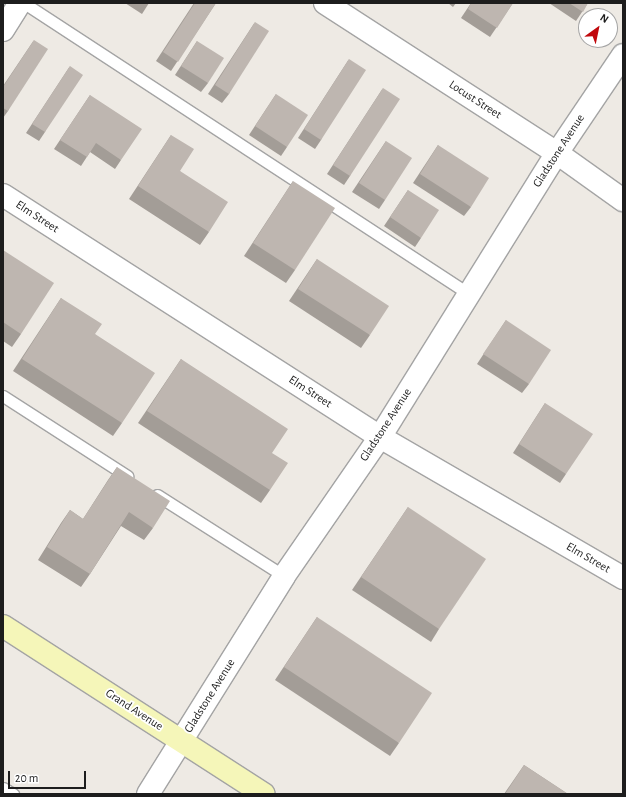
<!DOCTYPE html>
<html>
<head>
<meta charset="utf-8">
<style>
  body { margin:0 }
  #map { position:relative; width:626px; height:797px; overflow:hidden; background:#eeeae4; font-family:"Alegreya Sans",sans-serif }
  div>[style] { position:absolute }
  .roads { filter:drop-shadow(1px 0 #a4a4a4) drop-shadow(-1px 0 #a4a4a4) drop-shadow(0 1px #a4a4a4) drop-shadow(0 -1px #a4a4a4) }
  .lane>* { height:11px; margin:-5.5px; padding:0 5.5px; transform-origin:5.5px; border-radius:5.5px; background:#fff }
  .street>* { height:22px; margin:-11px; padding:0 11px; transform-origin:11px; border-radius:11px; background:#fff }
  .secondary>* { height:22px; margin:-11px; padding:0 11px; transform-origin:11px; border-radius:11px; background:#f5f6b9 }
  .wall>* { inset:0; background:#a39d97 }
  .building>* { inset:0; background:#beb6b0 }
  span { translate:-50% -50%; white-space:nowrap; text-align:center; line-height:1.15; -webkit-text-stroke:3.5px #fff; paint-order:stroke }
  .street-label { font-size:12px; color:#1d1d1d }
  .frame { position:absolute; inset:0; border:4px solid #1d1d1d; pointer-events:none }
  .north { position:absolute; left:578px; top:8px; width:40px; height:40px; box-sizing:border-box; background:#fff; border:1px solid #a5a5a5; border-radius:50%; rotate:33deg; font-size:11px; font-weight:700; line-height:16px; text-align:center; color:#1d1d1d }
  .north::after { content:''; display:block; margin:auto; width:14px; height:18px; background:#c1090d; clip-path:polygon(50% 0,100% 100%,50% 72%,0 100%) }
  .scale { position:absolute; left:8px; top:771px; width:78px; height:18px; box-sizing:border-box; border:2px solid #1d1d1d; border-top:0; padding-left:5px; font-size:12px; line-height:14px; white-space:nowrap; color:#1d1d1d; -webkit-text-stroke:3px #fff; paint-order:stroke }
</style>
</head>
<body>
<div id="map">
  <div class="roads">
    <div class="lane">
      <i style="left:24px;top:3px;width:532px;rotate:33.18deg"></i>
      <i style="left:3px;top:396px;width:148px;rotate:32.8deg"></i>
      <i style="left:157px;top:495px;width:151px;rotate:32.5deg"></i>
      <i style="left:3px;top:788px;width:12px;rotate:31deg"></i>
    </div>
    <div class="street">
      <i style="left:325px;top:3px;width:276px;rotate:32.9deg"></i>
      <i style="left:557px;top:153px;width:81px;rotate:35.5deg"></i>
      <i style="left:3px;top:30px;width:32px;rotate:-58deg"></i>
      <i style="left:3px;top:195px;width:448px;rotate:32.7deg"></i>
      <i style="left:380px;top:437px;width:281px;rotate:30.1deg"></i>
      <i style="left:148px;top:794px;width:257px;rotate:-58deg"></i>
      <i style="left:284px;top:576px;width:169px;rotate:-55.4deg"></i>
      <i style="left:380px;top:437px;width:335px;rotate:-58.1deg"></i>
      <i style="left:557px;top:153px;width:118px;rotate:-56deg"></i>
    </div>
    <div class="secondary">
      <i style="left:3px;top:626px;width:310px;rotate:32.8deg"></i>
    </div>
  </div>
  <div class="wall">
    <i style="clip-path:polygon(125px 3px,149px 3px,142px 14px)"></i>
    <i style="clip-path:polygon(194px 3px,216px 3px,171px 71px,156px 61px)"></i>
    <i style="clip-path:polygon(448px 3px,456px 3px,453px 7px)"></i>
    <i style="clip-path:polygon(471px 3px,513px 3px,490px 37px,461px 18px)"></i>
    <i style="clip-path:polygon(549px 3px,588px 3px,576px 21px)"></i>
    <i style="clip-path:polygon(255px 22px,229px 94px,222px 103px,208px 94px)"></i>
    <i style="clip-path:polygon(34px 40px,8px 111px,3px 118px,3px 86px)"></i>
    <i style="clip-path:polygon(197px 41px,208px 83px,201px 92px,175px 75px)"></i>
    <i style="clip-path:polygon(349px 59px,321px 140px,315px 149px,298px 138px)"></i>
    <i style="clip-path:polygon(70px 66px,45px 132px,39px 141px,26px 133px)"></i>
    <i style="clip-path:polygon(383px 88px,350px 176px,344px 185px,327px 174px)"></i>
    <i style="clip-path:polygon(276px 94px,287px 147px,281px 156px,249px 135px)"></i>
    <i style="clip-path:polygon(90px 95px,121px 160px,115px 169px,90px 152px,81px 166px,54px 149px)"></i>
    <i style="clip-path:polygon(171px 135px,180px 171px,209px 232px,200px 245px,129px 199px)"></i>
    <i style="clip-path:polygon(386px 141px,385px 200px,379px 209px,352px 192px)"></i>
    <i style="clip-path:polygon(438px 145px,471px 207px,464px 216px,413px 183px)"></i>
    <i style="clip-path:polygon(293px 181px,295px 270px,286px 283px,244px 256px)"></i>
    <i style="clip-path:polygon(408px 190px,421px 238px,415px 247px,384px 226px)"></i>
    <i style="clip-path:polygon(3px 250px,21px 334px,12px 347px,3px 341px)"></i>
    <i style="clip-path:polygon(317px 259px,370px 335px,361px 348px,289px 301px)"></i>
    <i style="clip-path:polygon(61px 298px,95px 334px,122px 423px,113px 436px,13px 371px)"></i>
    <i style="clip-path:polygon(506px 320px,529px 384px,522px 393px,477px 364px)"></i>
    <i style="clip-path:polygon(181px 359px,272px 453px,270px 490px,261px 503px,138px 423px)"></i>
    <i style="clip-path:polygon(545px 403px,566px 474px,560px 483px,513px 453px)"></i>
    <i style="clip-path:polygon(117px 467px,153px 528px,144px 540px,121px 526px,90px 574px,81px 587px,38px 560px,61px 523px,70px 510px,83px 519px,108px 480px)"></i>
    <i style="clip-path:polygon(408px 507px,439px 629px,431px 642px,352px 590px)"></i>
    <i style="clip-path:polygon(317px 617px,399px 743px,390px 756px,275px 680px)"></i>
    <i style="clip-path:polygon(524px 765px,568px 794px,504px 794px)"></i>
  </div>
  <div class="building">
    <i style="clip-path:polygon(195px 3px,216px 3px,178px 62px,163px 52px)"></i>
    <i style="clip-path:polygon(471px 3px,513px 3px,497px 28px,468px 9px)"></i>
    <i style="clip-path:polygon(569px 3px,588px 3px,583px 12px)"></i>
    <i style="clip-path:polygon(255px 22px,269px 31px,229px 94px,215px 85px)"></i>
    <i style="clip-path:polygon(34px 40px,48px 49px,8px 111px,3px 108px,3px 87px)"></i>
    <i style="clip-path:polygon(197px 41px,224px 58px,208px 83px,181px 66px)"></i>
    <i style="clip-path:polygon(349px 59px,366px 70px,321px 140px,304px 129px)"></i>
    <i style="clip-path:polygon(70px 66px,83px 75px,45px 132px,32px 124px)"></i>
    <i style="clip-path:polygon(383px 88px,400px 99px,350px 176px,333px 165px)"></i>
    <i style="clip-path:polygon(276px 94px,308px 115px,287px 147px,255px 126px)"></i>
    <i style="clip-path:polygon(90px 95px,142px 129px,121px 160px,96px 143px,87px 157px,60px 140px)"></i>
    <i style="clip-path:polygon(171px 135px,194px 149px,180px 171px,228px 202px,209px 232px,138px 186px)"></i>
    <i style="clip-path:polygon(386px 141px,412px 158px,385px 200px,359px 183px)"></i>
    <i style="clip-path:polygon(438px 145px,489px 178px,471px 207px,420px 174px)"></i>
    <i style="clip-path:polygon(293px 181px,335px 208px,295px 270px,253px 243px)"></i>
    <i style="clip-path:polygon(408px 190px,439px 210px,421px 238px,390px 217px)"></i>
    <i style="clip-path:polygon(3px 250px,54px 283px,21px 334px,3px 322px)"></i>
    <i style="clip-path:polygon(317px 259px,389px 306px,370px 335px,298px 289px)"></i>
    <i style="clip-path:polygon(61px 298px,102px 324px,95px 334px,155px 373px,122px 423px,22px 359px)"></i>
    <i style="clip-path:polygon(506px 320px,551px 350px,529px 384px,483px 354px)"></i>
    <i style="clip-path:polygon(181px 359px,288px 429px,272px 453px,288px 463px,270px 490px,147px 411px)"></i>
    <i style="clip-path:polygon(545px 403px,593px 434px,566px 474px,519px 444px)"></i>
    <i style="clip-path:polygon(117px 467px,170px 501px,153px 528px,129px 512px,90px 574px,47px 547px,70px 510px,83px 519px)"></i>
    <i style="clip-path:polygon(408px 507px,486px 559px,439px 629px,361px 577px)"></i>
    <i style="clip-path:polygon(317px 617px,432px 693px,399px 743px,284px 667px)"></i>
    <i style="clip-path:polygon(524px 765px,568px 794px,505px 794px)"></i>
  </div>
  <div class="street-label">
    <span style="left:475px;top:100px;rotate:33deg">Locust Street</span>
    <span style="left:559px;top:151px;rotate:-57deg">Gladstone Avenue</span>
    <span style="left:37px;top:217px;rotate:33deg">Elm Street</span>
    <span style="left:310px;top:392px;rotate:33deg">Elm Street</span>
    <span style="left:386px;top:425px;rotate:-57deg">Gladstone Avenue</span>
    <span style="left:588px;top:558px;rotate:30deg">Elm Street</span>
    <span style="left:210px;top:696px;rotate:-58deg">Gladstone Avenue</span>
    <span style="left:134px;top:710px;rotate:33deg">Grand Avenue</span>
  </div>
  <div class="frame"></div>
  <div class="north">N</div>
  <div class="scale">20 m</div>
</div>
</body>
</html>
